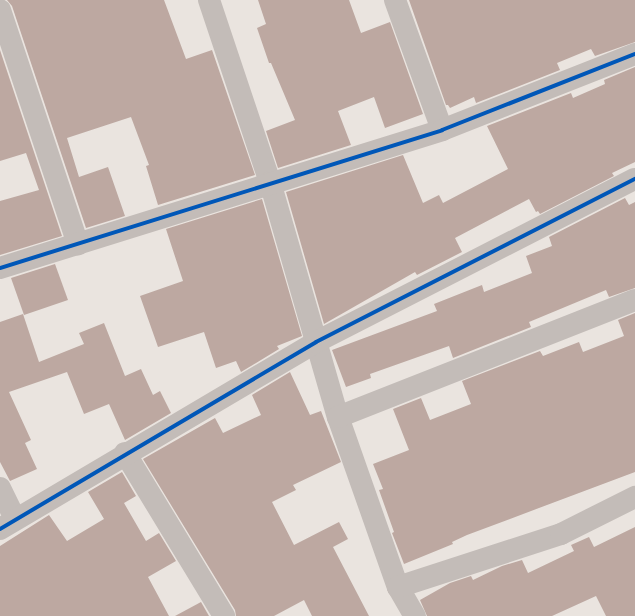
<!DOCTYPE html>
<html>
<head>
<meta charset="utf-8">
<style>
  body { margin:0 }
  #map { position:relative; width:635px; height:616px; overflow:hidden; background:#eae4df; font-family:"Fira Sans",sans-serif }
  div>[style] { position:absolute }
  .building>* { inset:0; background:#bda8a1 }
  .minor>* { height:22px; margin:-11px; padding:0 11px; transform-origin:11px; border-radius:11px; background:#c3bcb8 }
  .cycleway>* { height:4px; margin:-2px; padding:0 2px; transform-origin:2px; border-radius:2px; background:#0057b8 }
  span { translate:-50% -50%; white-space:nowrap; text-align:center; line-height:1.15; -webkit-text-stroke:3px #f7eee6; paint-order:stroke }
</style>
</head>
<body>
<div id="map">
  <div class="building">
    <i style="clip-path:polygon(7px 0,164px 0,186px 59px,212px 50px,255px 175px,158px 205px,146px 166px,149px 165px,131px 117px,67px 138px,79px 177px,108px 167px,125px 216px,86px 228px,12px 6px)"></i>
    <i style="clip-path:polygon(258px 0,349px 0,361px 33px,390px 22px,423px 114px,385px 128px,374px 97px,338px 111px,351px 145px,278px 168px,266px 131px,295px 120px,271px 63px,269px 63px,257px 28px,266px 24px)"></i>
    <i style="clip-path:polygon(409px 0,635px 0,635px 42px,595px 56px,591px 49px,557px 63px,560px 70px,476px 103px,474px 97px,450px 108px,448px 105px,446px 105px)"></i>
    <i style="clip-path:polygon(0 50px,62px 236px,0 255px,0 201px,39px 190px,26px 153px,0 161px)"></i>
    <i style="clip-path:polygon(635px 67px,635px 162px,612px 173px,614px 176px,540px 214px,538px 211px,536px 212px,529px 199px,455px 238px,462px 252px,417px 275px,415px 272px,324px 324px,286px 192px,403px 155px,423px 203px,439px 195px,443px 203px,508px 169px,487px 126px,571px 93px,573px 98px,605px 84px,604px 80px)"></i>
    <i style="clip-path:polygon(625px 198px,629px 205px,635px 202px,635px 288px,609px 297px,606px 290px,529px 322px,531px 327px,453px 358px,449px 346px,370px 374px,371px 378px,346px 387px,332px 350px,437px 311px,434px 304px,482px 285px,484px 292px,532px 273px,526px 256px,552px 246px,549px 237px)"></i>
    <i style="clip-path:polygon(262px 199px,302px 336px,277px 346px,279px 349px,241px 372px,236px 361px,216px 368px,204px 332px,158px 347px,140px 296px,183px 281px,166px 229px)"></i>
    <i style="clip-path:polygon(55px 264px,68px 300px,24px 315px,11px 278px)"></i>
    <i style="clip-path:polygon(635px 313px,635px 472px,467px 535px,452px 542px,453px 544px,404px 564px,392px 533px,394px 532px,379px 490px,383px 489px,373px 464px,409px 450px,393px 409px,421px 398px,430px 420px,471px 404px,462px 381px,540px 351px,543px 356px,579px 342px,583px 352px,624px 336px,618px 320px)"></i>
    <i style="clip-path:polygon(23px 314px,39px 362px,84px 344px,79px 333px,104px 323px,125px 376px,141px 369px,153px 395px,160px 391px,171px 413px,125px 440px,109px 404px,84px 414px,67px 372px,9px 392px,31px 440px,25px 443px,37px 469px,10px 481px,0 462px,0 322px)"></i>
    <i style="clip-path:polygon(290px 372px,310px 415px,321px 411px,341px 462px,293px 485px,296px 490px,272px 502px,294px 545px,339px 522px,348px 539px,333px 547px,369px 616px,312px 616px,304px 600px,274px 616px,236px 616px,235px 610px,143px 459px,215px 418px,223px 433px,261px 415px,252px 395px)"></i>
    <i style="clip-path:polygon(122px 472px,136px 496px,124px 503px,146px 541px,159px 533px,176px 561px,148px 577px,169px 616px,0 616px,0 546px,49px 515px,67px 541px,104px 519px,88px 492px)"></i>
    <i style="clip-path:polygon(635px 527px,635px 616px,606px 616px,596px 596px,552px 616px,427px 616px,420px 600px,450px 583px,471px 576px,473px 580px,502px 566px,522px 560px,528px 573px,574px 551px,571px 545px,589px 537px,594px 547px)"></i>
    <i style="clip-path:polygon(201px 602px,209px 616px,175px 616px)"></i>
  </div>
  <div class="minor">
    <i style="left:209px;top:0;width:192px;rotate:71.5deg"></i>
    <i style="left:270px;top:182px;width:245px;rotate:73.9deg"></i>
    <i style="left:338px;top:417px;width:180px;rotate:70.6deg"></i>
    <i style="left:398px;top:587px;width:34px;rotate:60deg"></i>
    <i style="left:395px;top:0;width:138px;rotate:70.1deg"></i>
    <i style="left:0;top:10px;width:247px;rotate:71.6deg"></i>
    <i style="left:0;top:268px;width:463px;rotate:-17.3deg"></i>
    <i style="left:442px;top:130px;width:207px;rotate:-21.5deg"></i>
    <i style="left:338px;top:417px;width:319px;rotate:-21.5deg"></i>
    <i style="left:125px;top:453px;width:191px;rotate:58.7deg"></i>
    <i style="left:0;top:488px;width:34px;rotate:64deg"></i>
    <i style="left:0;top:529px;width:367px;rotate:-30.6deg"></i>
    <i style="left:316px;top:342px;width:358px;rotate:-27.1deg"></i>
    <i style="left:398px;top:587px;width:171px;rotate:-18deg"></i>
    <i style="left:561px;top:534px;width:83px;rotate:-26.6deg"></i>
  </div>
  <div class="cycleway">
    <i style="left:0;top:268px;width:463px;rotate:-17.3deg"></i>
    <i style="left:442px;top:130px;width:207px;rotate:-21.5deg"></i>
    <i style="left:0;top:529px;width:367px;rotate:-30.6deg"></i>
    <i style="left:316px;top:342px;width:358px;rotate:-27.1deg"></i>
  </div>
</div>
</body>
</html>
